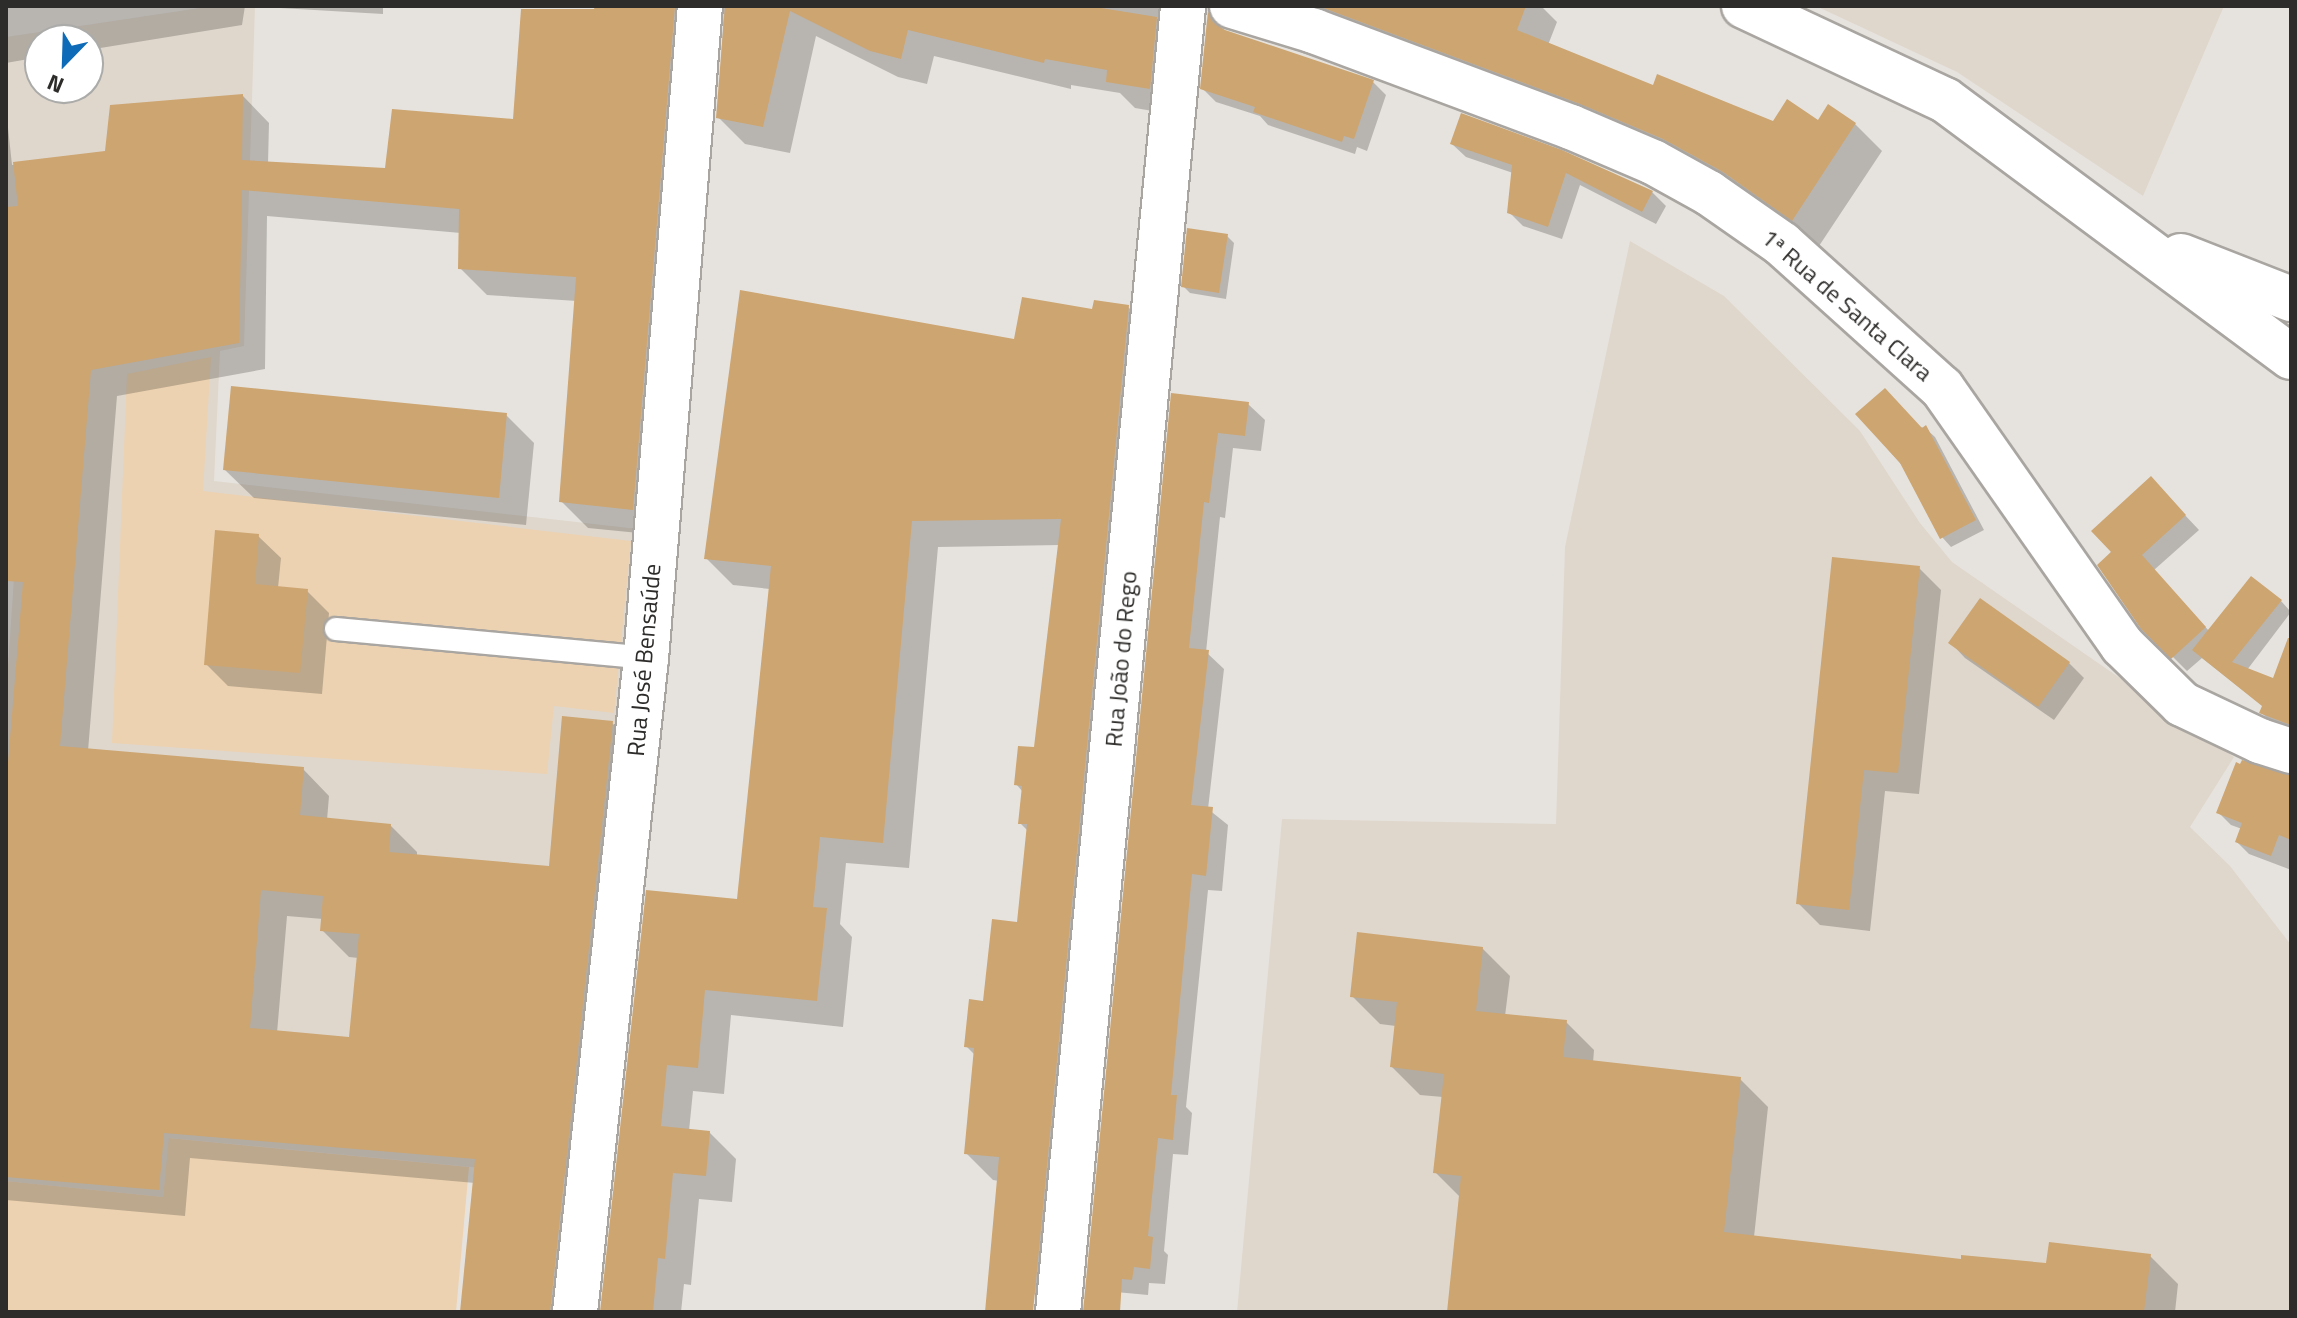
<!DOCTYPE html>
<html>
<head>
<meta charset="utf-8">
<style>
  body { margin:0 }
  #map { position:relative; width:2297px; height:1318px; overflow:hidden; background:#e6e3de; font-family:"Titillium Web",sans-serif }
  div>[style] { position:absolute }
  .built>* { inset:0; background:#dfd7cc }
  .green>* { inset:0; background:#ecd2b1 }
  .shadow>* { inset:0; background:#0003 }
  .building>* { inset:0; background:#cda571 }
  .roads { filter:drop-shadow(2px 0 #a9a5a1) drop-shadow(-2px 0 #a9a5a1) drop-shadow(0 2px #a9a5a1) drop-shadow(0 -2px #a9a5a1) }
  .service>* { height:22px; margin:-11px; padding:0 11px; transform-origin:11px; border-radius:11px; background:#fff }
  .minor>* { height:44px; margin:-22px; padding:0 22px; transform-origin:22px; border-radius:22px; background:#fff }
  .secondary>* { height:44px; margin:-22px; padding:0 22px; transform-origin:22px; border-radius:22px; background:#fff }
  span { translate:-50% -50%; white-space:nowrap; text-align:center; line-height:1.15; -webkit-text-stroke:6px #fff; paint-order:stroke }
  .street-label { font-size:24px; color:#2d2c2a }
  .frame { position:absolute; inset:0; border:8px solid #2d2c2a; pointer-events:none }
  .north { position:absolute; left:24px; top:24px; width:80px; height:80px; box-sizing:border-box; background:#fff; border:2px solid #ababaa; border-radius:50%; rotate:203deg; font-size:22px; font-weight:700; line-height:32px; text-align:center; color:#2d2c2a }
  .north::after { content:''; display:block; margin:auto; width:28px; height:36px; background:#0e6bb8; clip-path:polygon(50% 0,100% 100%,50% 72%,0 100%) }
</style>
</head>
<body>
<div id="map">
  <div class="built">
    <i style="clip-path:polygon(evenodd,213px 6px,255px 6px,244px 346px,220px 351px,214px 481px,647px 530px,584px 1178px,170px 1138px,163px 1197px,6px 1181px,6px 696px,27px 386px,6px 212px,6px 37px,213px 6px,40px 40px,88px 40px,88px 88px,40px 88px,40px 40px)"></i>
    <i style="clip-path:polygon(1816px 6px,2224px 6px,2143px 196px,1957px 72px)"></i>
    <i style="clip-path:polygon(1630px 241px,1724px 296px,1860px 431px,1920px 523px,1952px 562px,2234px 757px,2190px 827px,2230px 866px,2291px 945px,2291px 1312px,1237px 1312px,1282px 819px,1556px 824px,1565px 547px)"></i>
  </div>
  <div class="green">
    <i style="clip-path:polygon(211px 357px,203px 491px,631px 541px,614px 713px,554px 706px,547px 774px,112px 743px,127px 374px)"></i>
    <i style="clip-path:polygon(169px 1138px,469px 1167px,456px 1312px,6px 1312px,6px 1181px,163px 1197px)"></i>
  </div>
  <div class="shadow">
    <i style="clip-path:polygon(6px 6px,383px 6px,383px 14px,245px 6px,242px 25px,88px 50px,88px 40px,40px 40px,40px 57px,6px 63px)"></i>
    <i style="clip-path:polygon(evenodd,597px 6px,1541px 6px,1557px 22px,1548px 45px,1654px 88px,1774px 123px,1818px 122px,1829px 106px,1855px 124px,1882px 151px,1819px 246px,1752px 199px,1242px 14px,1235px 31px,1211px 7px,1200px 9px,1176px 115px,1135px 108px,1120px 93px,1071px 85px,1071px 89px,934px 56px,927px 84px,898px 77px,816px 36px,790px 153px,745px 144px,718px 117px,724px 8px,717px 9px,659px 535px,588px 528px,561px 501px,577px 301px,487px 295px,460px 268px,461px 233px,267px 216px,265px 369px,117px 396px,88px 751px,303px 769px,329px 796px,327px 820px,390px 825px,417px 852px,417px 856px,550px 868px,612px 723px,638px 749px,579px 1312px,462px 1312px,475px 1183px,190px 1158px,185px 1216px,6px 1200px,6px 109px,12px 165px,107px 153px,243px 96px,269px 123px,268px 164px,387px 170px,515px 121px,597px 6px,287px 916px,323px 919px,322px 930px,349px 957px,359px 958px,351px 1039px,277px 1033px,287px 916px)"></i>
    <i style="clip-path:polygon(1209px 16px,1222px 31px,1373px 82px,1386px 95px,1367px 151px,1357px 147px,1355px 154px,1268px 125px,1260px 116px,1216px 102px,1202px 88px)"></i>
    <i style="clip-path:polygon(1452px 144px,1652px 192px,1666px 206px,1656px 224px,1580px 185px,1562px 239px,1523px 226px,1509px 212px,1513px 173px,1466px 157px)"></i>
    <i style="clip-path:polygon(1227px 236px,1234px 243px,1226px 299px,1190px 293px,1183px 286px)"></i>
    <i style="clip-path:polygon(1128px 307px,1155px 333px,1063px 1297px,1018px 1293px,999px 1181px,993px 1180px,966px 1153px,975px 1055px,966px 1046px,1018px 924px,1028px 831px,1020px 823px,1023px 792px,1016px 784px,1036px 749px,1060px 545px,938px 547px,909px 868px,846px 863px,840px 924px,852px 937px,843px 1027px,731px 1015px,724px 1094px,693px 1091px,689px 1131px,709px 1132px,736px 1159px,732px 1202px,699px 1199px,691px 1285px,684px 1284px,681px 1312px,602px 1312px,648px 892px,738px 901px,770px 589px,733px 585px,706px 558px,1016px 341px,1094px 312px)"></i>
    <i style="clip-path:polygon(1173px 395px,1248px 404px,1265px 420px,1261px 451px,1233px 448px,1225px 518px,1220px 517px,1206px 652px,1224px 669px,1208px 809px,1228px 825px,1222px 891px,1208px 890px,1186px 1107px,1192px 1113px,1188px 1155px,1173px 1154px,1164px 1251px,1168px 1255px,1165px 1284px,1149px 1283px,1148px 1295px,1105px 1291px)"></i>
    <i style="clip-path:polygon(506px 415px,534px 443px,526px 525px,254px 498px,225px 470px)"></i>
    <i style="clip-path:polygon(1858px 415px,1925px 428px,1935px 437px,1984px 530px,1951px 547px,1942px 537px,1906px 470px)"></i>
    <i style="clip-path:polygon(2165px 494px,2199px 530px,2154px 570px,2209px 631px,2281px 601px,2291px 612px,2247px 670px,2291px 687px,2291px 732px,2274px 725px,2262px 713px,2264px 707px,2202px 658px,2187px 671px,2143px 627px,2099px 565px)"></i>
    <i style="clip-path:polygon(258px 536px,281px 558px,278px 588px,307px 591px,329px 613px,322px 694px,228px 686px,206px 664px)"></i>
    <i style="clip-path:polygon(1919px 568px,1941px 590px,1919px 794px,1885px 791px,1870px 931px,1820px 925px,1798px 903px)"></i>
    <i style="clip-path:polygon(1951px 643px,2069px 663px,2084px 678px,2054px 720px,1965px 658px)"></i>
    <i style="clip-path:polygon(2291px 776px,2291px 870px,2249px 854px,2237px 842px,2242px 829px,2231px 825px,2219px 813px)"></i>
    <i style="clip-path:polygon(1482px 948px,1510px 976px,1505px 1016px,1566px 1022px,1594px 1050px,1593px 1063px,1740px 1079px,1768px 1107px,1754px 1237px,1963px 1261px,2048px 1266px,2150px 1256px,2178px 1284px,2175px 1312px,1449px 1312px,1461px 1198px,1435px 1172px,1443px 1097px,1420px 1095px,1392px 1067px,1396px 1026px,1380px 1024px,1352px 996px)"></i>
  </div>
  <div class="building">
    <i style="clip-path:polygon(evenodd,595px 6px,675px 6px,633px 510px,559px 502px,576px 277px,458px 269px,459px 209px,242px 190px,239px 343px,91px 370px,60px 746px,304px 767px,300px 815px,391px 824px,389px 852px,549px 866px,562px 716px,613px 721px,550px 1312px,460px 1312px,475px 1159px,164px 1133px,159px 1190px,6px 1177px,6px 787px,23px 582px,6px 581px,6px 207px,18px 206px,13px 162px,105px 151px,110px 105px,243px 94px,242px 160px,385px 168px,392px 109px,513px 119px,521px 9px,594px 9px,595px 6px,261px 890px,323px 896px,320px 931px,359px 934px,349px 1037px,250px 1028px,261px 890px)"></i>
    <i style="clip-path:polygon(725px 6px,1089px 6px,1157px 17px,1150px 89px,1106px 82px,1107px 70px,1045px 59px,1044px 63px,908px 30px,901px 59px,870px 51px,790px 11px,763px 127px,716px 118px)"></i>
    <i style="clip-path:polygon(1318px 6px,1526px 6px,1517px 30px,1653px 85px,1657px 74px,1773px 121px,1787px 99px,1818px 120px,1828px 104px,1856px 123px,1792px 221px,1723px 172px,1663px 139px,1580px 104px)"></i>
    <i style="clip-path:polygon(1208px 11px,1213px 22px,1225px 30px,1374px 80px,1354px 139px,1344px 136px,1342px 142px,1253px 112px,1255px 107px,1200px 89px)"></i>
    <i style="clip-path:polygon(1461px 113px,1562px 150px,1653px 191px,1642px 212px,1566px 173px,1548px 227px,1507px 213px,1512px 165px,1450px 144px)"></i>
    <i style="clip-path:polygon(1187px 228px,1228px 234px,1219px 293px,1181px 287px)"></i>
    <i style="clip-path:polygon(740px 290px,1014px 339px,1022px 297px,1092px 309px,1094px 300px,1129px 305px,1033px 1312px,985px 1312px,999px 1157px,964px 1154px,974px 1048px,964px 1047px,969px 999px,983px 1001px,992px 919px,1017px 922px,1027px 824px,1018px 824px,1022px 786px,1014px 785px,1018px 746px,1034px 747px,1061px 519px,912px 521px,883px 843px,820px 837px,813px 907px,827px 908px,817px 1001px,705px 990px,698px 1068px,667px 1065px,661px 1126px,710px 1131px,706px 1176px,673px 1173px,665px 1259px,658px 1258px,653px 1312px,600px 1312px,646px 890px,737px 899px,771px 566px,704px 559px)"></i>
    <i style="clip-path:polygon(231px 386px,507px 413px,499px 498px,223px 470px)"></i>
    <i style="clip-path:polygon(1885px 388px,1922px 428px,1926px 425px,1976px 520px,1940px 539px,1900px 463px,1855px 414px)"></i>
    <i style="clip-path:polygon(1171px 393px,1249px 402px,1245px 436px,1218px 433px,1209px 503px,1204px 502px,1189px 648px,1209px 650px,1191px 805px,1213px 807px,1206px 876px,1192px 874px,1171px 1095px,1177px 1095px,1173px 1140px,1158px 1138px,1148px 1236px,1153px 1237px,1150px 1269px,1134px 1267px,1132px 1280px,1122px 1279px,1120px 1312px,1083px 1312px)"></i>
    <i style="clip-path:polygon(2151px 476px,2186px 515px,2142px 555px,2206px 627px,2171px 659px,2141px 629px,2097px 565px,2111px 552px,2091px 531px)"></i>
    <i style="clip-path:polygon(215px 530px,259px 534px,255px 584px,308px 589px,300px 673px,204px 665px)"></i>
    <i style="clip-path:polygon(1832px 557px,1920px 566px,1898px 773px,1864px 770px,1849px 910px,1796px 904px)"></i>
    <i style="clip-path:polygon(2251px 576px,2282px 600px,2232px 662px,2273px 678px,2288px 638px,2291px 638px,2291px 725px,2259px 713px,2262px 706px,2192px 650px)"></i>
    <i style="clip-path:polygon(1980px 598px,2070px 662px,2038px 707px,1948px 643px)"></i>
    <i style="clip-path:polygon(2242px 760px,2291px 775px,2291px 840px,2279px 835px,2271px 856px,2235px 842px,2242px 823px,2216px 813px,2236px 762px,2240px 764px)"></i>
    <i style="clip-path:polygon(1357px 932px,1483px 947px,1476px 1011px,1567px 1020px,1563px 1057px,1741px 1077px,1724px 1232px,1961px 1259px,1961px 1255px,2046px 1263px,2049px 1242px,2151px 1254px,2144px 1312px,1447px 1312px,1461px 1176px,1433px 1173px,1444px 1074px,1390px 1067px,1397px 1002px,1350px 997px)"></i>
  </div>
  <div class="roads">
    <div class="service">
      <i style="left:336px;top:629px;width:311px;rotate:5.3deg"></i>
    </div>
    <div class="minor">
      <i style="left:1744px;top:6px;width:222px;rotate:25.1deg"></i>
      <i style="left:1945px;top:100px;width:431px;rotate:36.6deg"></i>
      <i style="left:2181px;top:256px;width:118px;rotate:21.4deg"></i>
      <i style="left:575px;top:1312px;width:658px;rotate:-83.8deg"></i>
      <i style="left:646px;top:658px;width:654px;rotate:-85.27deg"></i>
      <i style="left:1058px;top:1312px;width:1312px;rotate:-84.53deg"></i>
    </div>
    <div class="secondary">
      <i style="left:1232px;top:6px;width:86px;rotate:17deg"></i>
      <i style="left:1314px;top:31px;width:274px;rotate:20.5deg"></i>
      <i style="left:1571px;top:127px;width:89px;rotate:23.1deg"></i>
      <i style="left:1653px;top:162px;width:64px;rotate:29deg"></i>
      <i style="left:1709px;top:193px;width:89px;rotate:34.9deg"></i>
      <i style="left:1782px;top:244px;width:215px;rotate:42deg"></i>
      <i style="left:1942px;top:388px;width:314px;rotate:55deg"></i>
      <i style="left:2122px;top:645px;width:84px;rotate:44.5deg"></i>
      <i style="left:2182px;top:704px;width:86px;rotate:25.4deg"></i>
      <i style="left:2260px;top:741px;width:33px;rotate:18deg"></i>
    </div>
  </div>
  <div class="street-label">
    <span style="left:1847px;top:305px;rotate:41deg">1ª Rua de Santa Clara</span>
    <span style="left:1121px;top:659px;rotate:-85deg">Rua João do Rego</span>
    <span style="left:644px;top:660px;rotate:-85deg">Rua José Bensaúde</span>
  </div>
  <div class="frame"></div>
  <div class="north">N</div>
</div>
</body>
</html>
